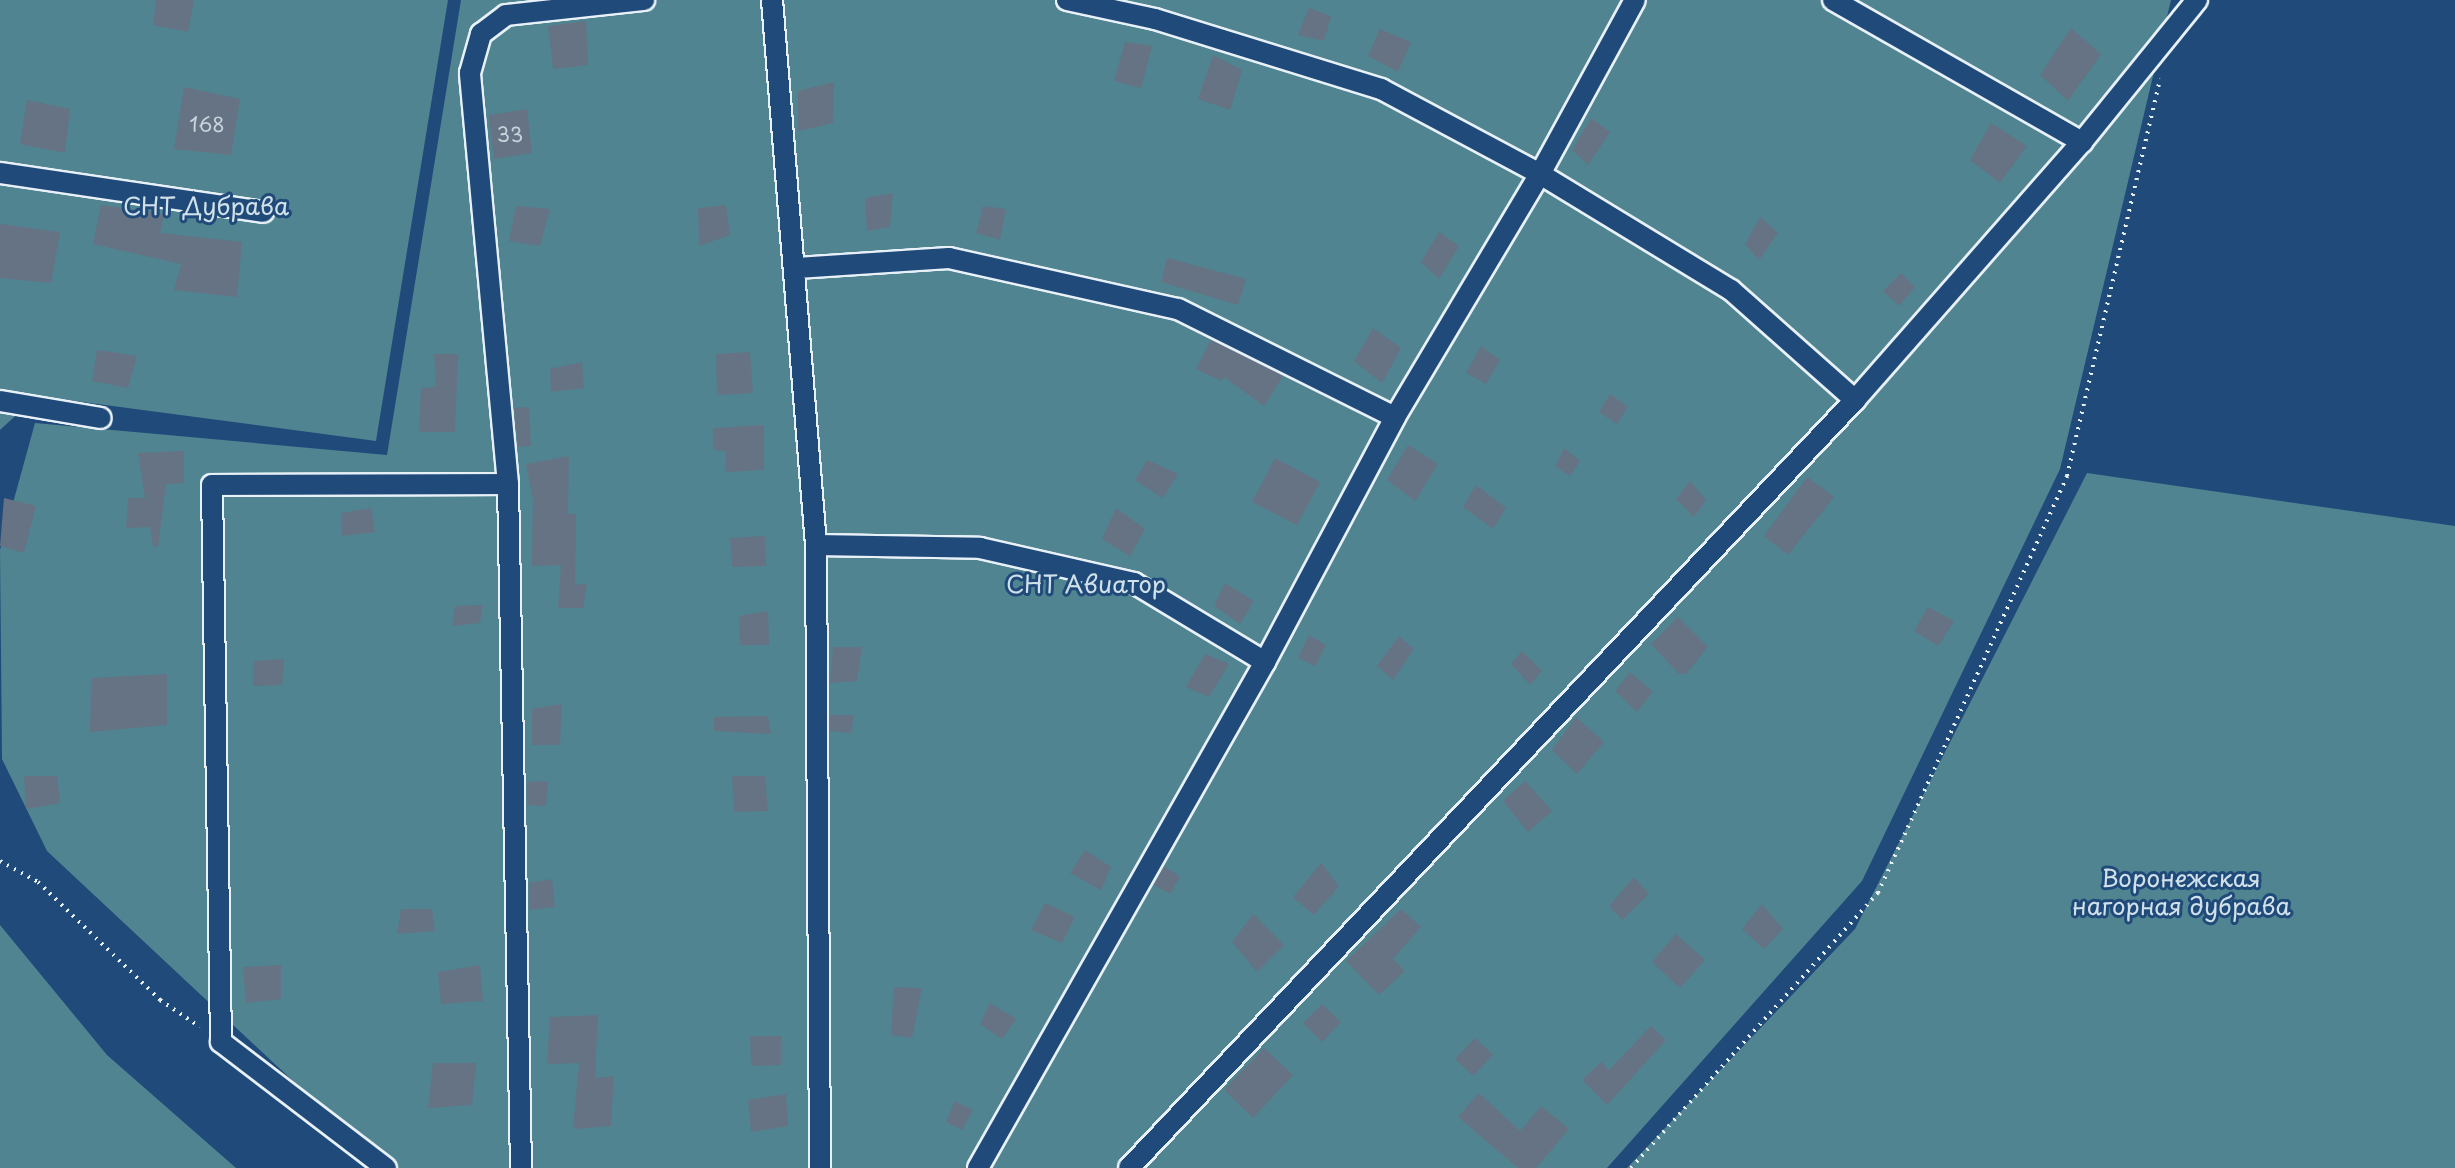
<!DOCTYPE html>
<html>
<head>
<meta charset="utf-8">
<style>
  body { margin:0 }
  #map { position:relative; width:2455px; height:1168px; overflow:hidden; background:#1f4a7a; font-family:"Playpen Sans",sans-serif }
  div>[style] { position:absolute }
  .green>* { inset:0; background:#508491 }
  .building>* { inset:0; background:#657384 }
  .path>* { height:4px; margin-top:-2px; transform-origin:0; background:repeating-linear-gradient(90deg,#e8f1f8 0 2px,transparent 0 8px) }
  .roads { filter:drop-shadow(2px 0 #e8f1f8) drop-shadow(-2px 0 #e8f1f8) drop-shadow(0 2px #e8f1f8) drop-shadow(0 -2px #e8f1f8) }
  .street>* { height:20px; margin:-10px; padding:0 10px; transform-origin:10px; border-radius:10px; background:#1f4a7a }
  span { translate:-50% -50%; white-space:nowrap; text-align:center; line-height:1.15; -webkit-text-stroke:6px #1f4a7a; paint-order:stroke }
  .number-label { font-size:20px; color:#c7d2db }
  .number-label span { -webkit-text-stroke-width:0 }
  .park-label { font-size:24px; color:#d1e1e9 }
</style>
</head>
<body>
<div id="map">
  <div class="green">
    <i style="clip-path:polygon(0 0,448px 0,376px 441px,37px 396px,0 430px)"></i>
    <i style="clip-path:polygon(461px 0,2171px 0,2060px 469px,1862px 881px,1607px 1168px,386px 1168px,47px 851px,2px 759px,0 550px,35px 423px,387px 455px)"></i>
    <i style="clip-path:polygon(2087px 473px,2455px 526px,2455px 1168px,1627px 1168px,1855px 929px)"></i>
    <i style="clip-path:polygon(0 925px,107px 1055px,236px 1168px,0 1168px)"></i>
  </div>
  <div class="building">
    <i style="clip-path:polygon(156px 0,194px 0,188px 32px,153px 25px)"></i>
    <i style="clip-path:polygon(1309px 8px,1331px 16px,1324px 41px,1298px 35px)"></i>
    <i style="clip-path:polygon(586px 21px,588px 65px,553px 69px,548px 26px)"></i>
    <i style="clip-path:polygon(2071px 28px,2101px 54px,2068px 101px,2040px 75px)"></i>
    <i style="clip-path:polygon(1380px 29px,1411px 42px,1398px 72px,1368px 56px)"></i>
    <i style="clip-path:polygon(1125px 42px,1152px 46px,1141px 88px,1114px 81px)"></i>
    <i style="clip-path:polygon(1213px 55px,1242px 70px,1230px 110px,1198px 99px)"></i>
    <i style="clip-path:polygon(834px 82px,833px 123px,798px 131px,798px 91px)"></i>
    <i style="clip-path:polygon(184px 87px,240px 99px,231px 155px,174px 149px)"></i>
    <i style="clip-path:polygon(27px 100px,70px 109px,65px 153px,20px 144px)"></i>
    <i style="clip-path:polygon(527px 109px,532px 153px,494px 159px,489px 115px)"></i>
    <i style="clip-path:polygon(1591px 118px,1610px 132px,1588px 165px,1572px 150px)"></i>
    <i style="clip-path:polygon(1991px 123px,2027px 146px,2000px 183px,1970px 160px)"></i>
    <i style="clip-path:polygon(893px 193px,890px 227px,867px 231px,865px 198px)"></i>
    <i style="clip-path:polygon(101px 205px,164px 214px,160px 233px,242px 242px,237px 297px,174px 290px,181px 264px,93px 244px)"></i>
    <i style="clip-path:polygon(726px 205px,730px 235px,699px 246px,698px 208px)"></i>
    <i style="clip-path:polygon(516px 206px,550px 209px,540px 246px,509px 241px)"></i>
    <i style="clip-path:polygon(983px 206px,1006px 209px,1000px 240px,976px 233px)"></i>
    <i style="clip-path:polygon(1760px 217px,1778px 233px,1759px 260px,1745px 244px)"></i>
    <i style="clip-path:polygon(0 224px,60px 232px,51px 283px,0 278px)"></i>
    <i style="clip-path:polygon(1439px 232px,1459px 246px,1439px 279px,1421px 262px)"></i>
    <i style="clip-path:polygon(1167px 258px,1246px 279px,1238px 305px,1161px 282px)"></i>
    <i style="clip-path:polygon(1901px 273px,1915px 287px,1899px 306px,1883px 291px)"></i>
    <i style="clip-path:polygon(1373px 328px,1401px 348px,1382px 383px,1354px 361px)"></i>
    <i style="clip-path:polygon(1211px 340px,1283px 376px,1264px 406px,1224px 377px,1221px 381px,1196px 369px)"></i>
    <i style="clip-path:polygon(1481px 346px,1500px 360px,1486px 384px,1466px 373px)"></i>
    <i style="clip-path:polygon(97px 350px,137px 356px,128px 388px,92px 381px)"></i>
    <i style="clip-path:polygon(750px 352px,753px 393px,717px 395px,716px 354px)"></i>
    <i style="clip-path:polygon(434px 354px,458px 354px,455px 432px,419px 432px,421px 388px,436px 387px)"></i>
    <i style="clip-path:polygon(582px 362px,584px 388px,551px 392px,550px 369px)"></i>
    <i style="clip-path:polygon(1610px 394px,1628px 407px,1617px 424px,1599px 412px)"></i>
    <i style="clip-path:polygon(529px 407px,531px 446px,518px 447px,514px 408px)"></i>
    <i style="clip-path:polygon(764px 425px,764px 470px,725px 472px,726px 451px,713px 450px,713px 428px)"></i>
    <i style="clip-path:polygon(1408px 445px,1438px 464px,1415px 501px,1387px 480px)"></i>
    <i style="clip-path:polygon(1564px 448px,1580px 461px,1570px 476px,1555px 466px)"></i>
    <i style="clip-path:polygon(184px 451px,184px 483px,166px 484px,158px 547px,153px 547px,150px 527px,126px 528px,128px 498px,145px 498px,138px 453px)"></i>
    <i style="clip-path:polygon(569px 456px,568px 514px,576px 514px,575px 585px,587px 584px,583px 608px,558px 608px,561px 565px,532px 566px,533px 499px,526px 464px)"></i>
    <i style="clip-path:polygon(1275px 458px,1320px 482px,1297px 525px,1252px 502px)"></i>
    <i style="clip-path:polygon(1147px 460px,1178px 474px,1163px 498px,1135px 480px)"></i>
    <i style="clip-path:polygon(1807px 477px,1834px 497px,1788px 555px,1764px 536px)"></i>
    <i style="clip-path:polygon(1690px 481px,1706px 500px,1694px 517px,1676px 499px)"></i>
    <i style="clip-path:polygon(1476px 485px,1506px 508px,1493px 529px,1463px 507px)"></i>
    <i style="clip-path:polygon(4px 498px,36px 506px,24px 553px,0 546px)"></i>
    <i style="clip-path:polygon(371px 508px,375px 532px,342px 536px,341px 513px)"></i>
    <i style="clip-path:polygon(1116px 508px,1145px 529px,1130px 556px,1102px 539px)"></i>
    <i style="clip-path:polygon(765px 536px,766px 566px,732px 567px,730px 538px)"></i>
    <i style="clip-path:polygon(1225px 583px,1254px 601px,1240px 624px,1214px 606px)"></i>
    <i style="clip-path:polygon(483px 605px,480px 623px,452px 626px,455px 606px)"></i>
    <i style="clip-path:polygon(1928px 607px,1954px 621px,1938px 646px,1914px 631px)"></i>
    <i style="clip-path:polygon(768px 611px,769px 645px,740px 645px,739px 616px)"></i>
    <i style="clip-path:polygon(1678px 617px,1708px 647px,1686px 674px,1679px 674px,1651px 644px)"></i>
    <i style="clip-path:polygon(1309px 635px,1326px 645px,1315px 666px,1298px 658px)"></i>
    <i style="clip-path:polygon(1399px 636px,1414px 649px,1393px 680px,1377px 666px)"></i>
    <i style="clip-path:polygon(833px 647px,862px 647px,857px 681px,830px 683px)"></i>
    <i style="clip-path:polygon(1522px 651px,1542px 671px,1530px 685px,1511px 664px)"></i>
    <i style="clip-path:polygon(1205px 654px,1229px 664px,1209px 697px,1186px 687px)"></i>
    <i style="clip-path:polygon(284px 659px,282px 685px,253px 686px,253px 661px)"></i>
    <i style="clip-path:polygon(1630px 672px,1653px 692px,1637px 712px,1615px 691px)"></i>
    <i style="clip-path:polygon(167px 674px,167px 725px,90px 732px,91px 678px)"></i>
    <i style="clip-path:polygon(562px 704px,560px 745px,532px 745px,532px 709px)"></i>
    <i style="clip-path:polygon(830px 715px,854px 715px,851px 733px,830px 731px)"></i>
    <i style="clip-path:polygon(768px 716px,771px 734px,714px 731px,714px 717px)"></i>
    <i style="clip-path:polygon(1576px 717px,1604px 742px,1577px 774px,1552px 750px)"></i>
    <i style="clip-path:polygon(24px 776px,57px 776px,60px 803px,26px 809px)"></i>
    <i style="clip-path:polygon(732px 776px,765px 776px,768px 811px,734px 812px)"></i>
    <i style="clip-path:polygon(548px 781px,546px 806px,527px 805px,527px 782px)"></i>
    <i style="clip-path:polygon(1525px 781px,1552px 811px,1528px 832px,1503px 801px)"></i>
    <i style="clip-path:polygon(1085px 850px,1111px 867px,1101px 890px,1070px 873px)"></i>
    <i style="clip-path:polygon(1321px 863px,1339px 886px,1314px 915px,1293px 897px)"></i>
    <i style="clip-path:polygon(1164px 866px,1180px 877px,1170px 894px,1154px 885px)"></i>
    <i style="clip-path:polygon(1634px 877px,1649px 894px,1622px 920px,1609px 906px)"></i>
    <i style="clip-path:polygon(552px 879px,555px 907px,529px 910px,529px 883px)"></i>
    <i style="clip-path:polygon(1045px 903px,1075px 917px,1062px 943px,1031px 930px)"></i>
    <i style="clip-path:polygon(1762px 904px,1783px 929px,1764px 949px,1742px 929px)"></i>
    <i style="clip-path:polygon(401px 909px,432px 909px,435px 931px,397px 934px)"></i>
    <i style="clip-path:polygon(1401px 909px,1421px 927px,1393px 959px,1405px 971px,1379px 995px,1346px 961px)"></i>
    <i style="clip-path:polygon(1253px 914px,1284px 945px,1257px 972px,1232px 942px)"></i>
    <i style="clip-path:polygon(1676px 934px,1705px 960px,1680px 988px,1652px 962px)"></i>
    <i style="clip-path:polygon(281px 965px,281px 999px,246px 1003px,243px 967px)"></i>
    <i style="clip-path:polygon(480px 965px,483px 1001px,441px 1004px,438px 972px)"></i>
    <i style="clip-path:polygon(894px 987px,922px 988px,912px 1038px,891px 1035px)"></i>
    <i style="clip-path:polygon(990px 1003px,1016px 1019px,1002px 1039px,980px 1024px)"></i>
    <i style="clip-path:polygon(1322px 1004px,1341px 1022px,1322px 1042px,1303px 1023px)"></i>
    <i style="clip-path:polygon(598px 1015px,595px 1078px,614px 1076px,611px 1126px,573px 1129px,579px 1063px,547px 1064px,550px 1017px)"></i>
    <i style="clip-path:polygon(1651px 1026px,1666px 1040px,1607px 1105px,1582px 1080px,1601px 1062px,1609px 1070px)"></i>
    <i style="clip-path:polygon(750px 1036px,781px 1036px,781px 1065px,751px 1066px)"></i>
    <i style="clip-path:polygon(1475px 1038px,1493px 1055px,1473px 1076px,1455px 1059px)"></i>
    <i style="clip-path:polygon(1264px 1048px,1293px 1075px,1253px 1118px,1224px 1090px)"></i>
    <i style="clip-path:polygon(433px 1063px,476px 1063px,472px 1105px,428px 1108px)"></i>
    <i style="clip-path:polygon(1479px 1093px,1520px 1131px,1541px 1106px,1569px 1129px,1536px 1168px,1518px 1168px,1458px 1117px)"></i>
    <i style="clip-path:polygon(786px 1094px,788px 1126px,751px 1132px,748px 1100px)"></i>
    <i style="clip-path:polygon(955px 1101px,973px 1110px,962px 1130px,946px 1122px)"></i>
  </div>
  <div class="path">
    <i style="left:0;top:861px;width:43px;rotate:28.9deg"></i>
    <i style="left:38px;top:882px;width:170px;rotate:44deg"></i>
    <i style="left:160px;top:1000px;width:48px;rotate:34deg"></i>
    <i style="left:1631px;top:1168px;width:370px;rotate:-48.1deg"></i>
    <i style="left:1878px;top:893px;width:458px;rotate:-65.6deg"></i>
    <i style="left:2067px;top:476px;width:408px;rotate:-76.8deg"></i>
  </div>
  <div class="roads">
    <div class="street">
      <i style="left:772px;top:0;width:547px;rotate:85.38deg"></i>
      <i style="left:816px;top:545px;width:623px;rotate:89.63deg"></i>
      <i style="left:1067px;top:0;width:90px;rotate:12.2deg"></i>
      <i style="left:1155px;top:19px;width:237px;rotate:17.2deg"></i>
      <i style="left:1381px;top:89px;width:180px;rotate:28.1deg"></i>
      <i style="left:1540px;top:174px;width:223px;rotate:31.3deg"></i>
      <i style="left:1731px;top:290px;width:166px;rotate:41.6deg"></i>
      <i style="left:1833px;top:0;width:287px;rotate:29.7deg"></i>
      <i style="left:0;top:173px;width:266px;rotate:8.4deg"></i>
      <i style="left:797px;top:268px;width:152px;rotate:-3.8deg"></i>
      <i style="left:949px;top:258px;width:235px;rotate:12.6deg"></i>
      <i style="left:1178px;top:309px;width:242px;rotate:26.5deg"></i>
      <i style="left:0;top:401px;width:102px;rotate:9.6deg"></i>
      <i style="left:816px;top:545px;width:164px;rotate:1deg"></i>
      <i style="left:980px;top:548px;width:158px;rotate:12.8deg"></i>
      <i style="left:1134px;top:583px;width:153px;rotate:31.1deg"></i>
      <i style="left:386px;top:1168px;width:208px;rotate:-142.6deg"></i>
      <i style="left:221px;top:1042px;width:557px;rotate:-90.93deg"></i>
      <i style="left:212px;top:485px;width:296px;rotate:-0.2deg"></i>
      <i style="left:521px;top:1168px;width:684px;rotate:-91.09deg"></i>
      <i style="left:508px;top:484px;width:413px;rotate:-95.3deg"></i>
      <i style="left:470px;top:73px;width:41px;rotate:-74.2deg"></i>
      <i style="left:481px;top:34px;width:31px;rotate:-37deg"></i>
      <i style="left:506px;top:15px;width:139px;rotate:-6.2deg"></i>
      <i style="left:978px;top:1168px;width:582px;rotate:-60.44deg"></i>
      <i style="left:1265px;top:662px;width:277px;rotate:-62deg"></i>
      <i style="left:1395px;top:417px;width:283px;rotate:-59.2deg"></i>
      <i style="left:1540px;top:174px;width:198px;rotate:-61.4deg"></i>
      <i style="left:1129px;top:1168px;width:1057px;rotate:-46.61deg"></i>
      <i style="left:1855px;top:400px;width:344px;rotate:-48.7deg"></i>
      <i style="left:2082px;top:142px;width:183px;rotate:-51deg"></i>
    </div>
  </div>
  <div class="number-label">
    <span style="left:207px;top:124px">168</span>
    <span style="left:510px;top:134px">33</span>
  </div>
  <div class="park-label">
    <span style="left:206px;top:206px">СНТ Дубрава</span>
    <span style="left:1086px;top:584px">СНТ Авиатор</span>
    <span style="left:2181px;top:892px">Воронежская<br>нагорная дубрава</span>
  </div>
</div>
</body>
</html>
